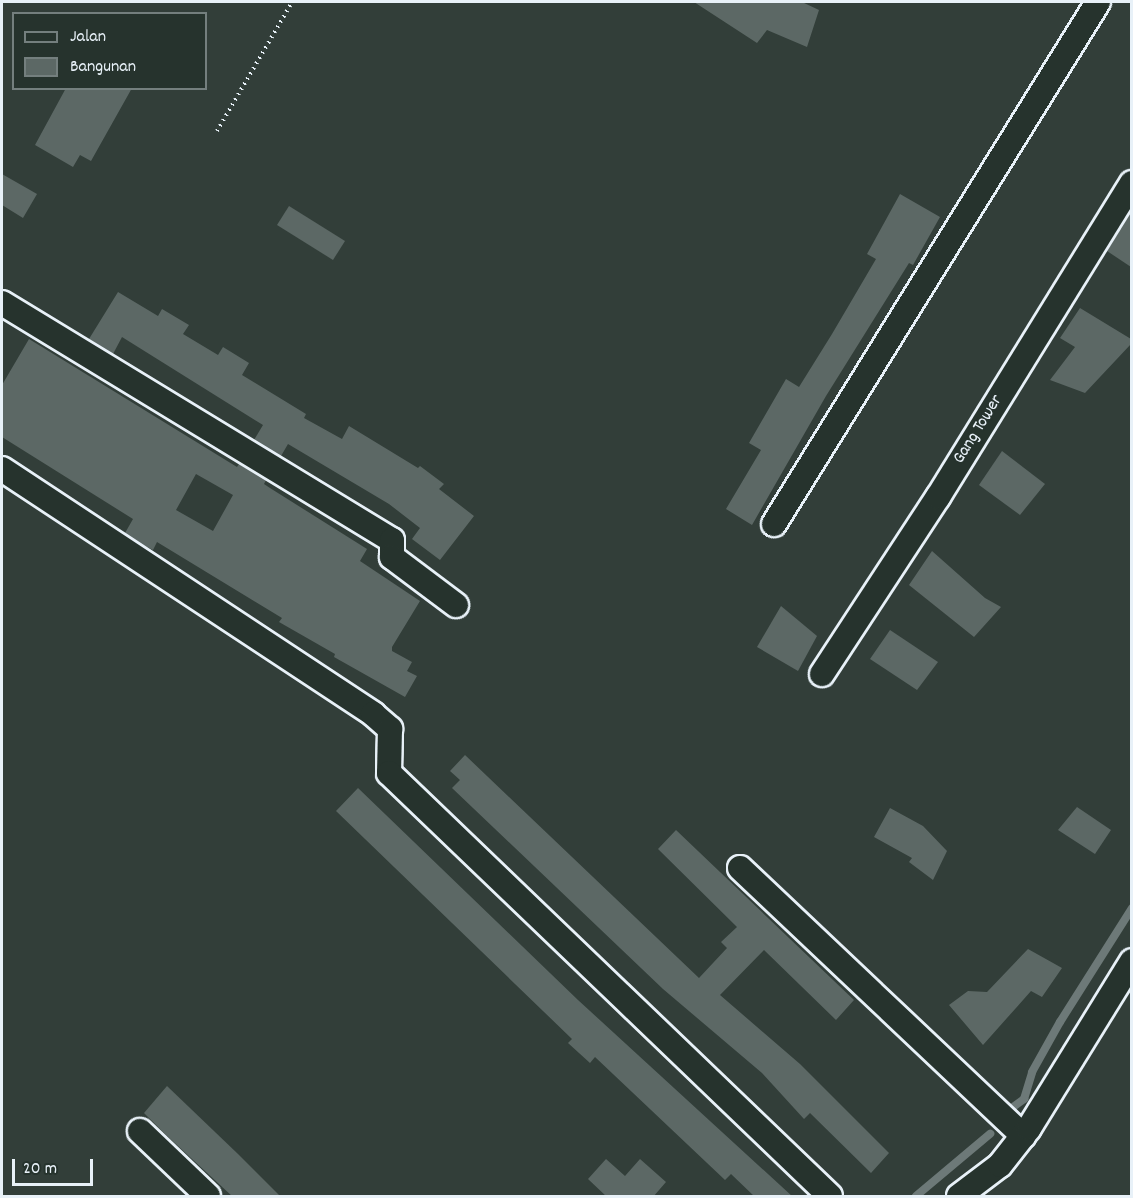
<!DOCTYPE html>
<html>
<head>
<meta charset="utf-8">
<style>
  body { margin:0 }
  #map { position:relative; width:1133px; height:1198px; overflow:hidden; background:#323e39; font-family:Dekko,sans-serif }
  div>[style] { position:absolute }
  .stream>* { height:8px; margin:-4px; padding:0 4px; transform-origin:4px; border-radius:4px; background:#6d7978 }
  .building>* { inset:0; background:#5c6865 }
  .path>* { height:4px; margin-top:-2px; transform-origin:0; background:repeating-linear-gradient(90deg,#e8f1f8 0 1.5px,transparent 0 6px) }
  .roads { filter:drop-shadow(2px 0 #e8f1f8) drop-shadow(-2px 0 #e8f1f8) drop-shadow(0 2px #e8f1f8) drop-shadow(0 -2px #e8f1f8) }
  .street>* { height:24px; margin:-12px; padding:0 12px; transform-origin:12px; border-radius:12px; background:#26332d }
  span { translate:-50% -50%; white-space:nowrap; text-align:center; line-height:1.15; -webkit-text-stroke:4.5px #26332d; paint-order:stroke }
  .street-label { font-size:18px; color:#e8f1f8 }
  .frame { position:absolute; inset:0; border:3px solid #e8f1f8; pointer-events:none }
  .legend { position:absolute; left:12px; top:12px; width:195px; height:78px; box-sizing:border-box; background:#26332d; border:2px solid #747f7e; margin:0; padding:8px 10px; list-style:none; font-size:18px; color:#e8f1f8 }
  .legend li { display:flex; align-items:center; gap:12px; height:30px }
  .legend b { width:30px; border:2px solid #747f7e }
  .scale { position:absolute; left:12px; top:1159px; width:81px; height:27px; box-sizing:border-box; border:3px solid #e8f1f8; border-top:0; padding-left:8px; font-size:18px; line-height:21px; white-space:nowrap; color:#e8f1f8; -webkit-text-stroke:4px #26332d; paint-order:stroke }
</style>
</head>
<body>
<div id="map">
  <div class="stream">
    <i style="left:1009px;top:1110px;width:19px;rotate:-36deg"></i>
    <i style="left:1024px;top:1099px;width:28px;rotate:-73deg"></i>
    <i style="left:1032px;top:1072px;width:57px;rotate:-60.8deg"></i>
    <i style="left:1060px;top:1022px;width:135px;rotate:-57.7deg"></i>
    <i style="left:916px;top:1196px;width:97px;rotate:-40deg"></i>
  </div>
  <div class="building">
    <i style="clip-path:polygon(694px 2px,802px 2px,819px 10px,807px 47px,767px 30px,757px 43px)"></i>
    <i style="clip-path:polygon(66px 88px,132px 88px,91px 161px,80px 155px,73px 167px,35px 145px)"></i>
    <i style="clip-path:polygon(2px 174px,37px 194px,23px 218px,2px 205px)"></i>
    <i style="clip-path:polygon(900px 194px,940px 217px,913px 265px,909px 263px,826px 396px,752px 525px,726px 509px,761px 450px,749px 443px,786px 379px,799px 387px,832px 334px,876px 259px,867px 254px)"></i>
    <i style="clip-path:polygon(289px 206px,345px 241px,333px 260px,277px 225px)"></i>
    <i style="clip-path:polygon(1131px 211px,1131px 267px,1107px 251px)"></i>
    <i style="clip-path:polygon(118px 292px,158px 316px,162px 309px,189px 325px,183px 334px,218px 355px,223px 347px,249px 363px,242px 375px,306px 414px,304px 418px,342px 439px,349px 426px,418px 468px,420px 466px,444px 484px,439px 489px,474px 516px,440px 560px,412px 539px,420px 528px,389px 504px,288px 444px,281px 456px,254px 440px,263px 425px,122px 337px,113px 354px,89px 339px)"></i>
    <i style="clip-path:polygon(1080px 308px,1131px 339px,1131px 344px,1085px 393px,1050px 380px,1075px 347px,1060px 338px)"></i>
    <i style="clip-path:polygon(evenodd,29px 339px,237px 467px,239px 464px,266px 480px,264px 484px,270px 488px,367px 549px,360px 561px,420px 601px,392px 647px,392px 651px,412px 662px,407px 671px,417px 676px,405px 697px,334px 657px,335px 654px,279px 622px,282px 618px,157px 542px,153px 550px,141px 544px,125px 533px,133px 519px,2px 437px,2px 385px,29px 339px,196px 474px,233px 495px,213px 531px,176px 510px,196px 474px)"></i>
    <i style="clip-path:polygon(1002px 451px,1045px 484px,1020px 515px,979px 485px)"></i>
    <i style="clip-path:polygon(932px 551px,985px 598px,1001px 607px,974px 637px,909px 585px)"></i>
    <i style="clip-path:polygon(781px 606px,817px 636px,798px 671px,757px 647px)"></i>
    <i style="clip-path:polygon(890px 630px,938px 662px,917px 690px,870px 659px)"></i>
    <i style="clip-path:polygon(465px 755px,699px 978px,727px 948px,721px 942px,737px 927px,658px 849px,676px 830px,854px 1000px,836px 1020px,764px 950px,720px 995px,800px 1064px,889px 1153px,871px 1173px,810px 1113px,804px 1119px,762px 1073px,663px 989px,452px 788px,460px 780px,450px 771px)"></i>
    <i style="clip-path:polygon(358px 788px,578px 1000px,793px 1197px,755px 1197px,731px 1174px,725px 1180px,595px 1057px,590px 1063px,568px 1043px,572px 1039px,336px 811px)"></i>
    <i style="clip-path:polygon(1077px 807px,1111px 830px,1095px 854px,1058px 830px)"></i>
    <i style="clip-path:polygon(890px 808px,923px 826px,947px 851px,933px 880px,909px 862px,912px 858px,874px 837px)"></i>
    <i style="clip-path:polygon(1028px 949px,1062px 968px,1042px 997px,1031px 991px,983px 1045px,949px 1005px,968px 991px,987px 992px)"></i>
    <i style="clip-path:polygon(167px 1086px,238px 1154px,281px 1197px,233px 1197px,165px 1134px,144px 1113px)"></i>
    <i style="clip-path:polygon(606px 1159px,625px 1176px,640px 1159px,666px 1182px,653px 1197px,607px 1197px,588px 1179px)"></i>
  </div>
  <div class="path">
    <i style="left:217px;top:131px;width:149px;rotate:-59.8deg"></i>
  </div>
  <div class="roads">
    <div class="street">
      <i style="left:2px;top:303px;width:456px;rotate:31.3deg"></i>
      <i style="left:392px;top:540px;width:17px;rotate:90deg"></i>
      <i style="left:392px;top:557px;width:80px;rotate:36.9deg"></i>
      <i style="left:2px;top:469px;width:445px;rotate:33.4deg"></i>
      <i style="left:373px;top:714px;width:23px;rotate:41deg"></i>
      <i style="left:390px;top:729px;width:44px;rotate:91.3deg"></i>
      <i style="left:389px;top:773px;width:611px;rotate:43.81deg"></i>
      <i style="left:774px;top:524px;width:614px;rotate:-58.17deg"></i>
      <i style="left:822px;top:674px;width:212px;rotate:-56.8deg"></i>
      <i style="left:938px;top:497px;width:369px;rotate:-58.3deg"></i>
      <i style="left:740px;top:868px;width:390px;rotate:43.4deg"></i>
      <i style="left:140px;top:1131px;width:94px;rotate:43.7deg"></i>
      <i style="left:959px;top:1196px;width:51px;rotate:-37.1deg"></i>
      <i style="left:1000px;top:1165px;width:47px;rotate:-51.9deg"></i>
      <i style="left:1029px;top:1128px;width:196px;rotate:-58.3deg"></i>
    </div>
  </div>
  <div class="street-label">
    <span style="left:979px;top:430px;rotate:-58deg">Gang Tower</span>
  </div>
  <div class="frame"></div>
  <ul class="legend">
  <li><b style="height:8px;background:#26332d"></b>Jalan</li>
  <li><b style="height:16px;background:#5c6865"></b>Bangunan</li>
  </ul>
  <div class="scale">20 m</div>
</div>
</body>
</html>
